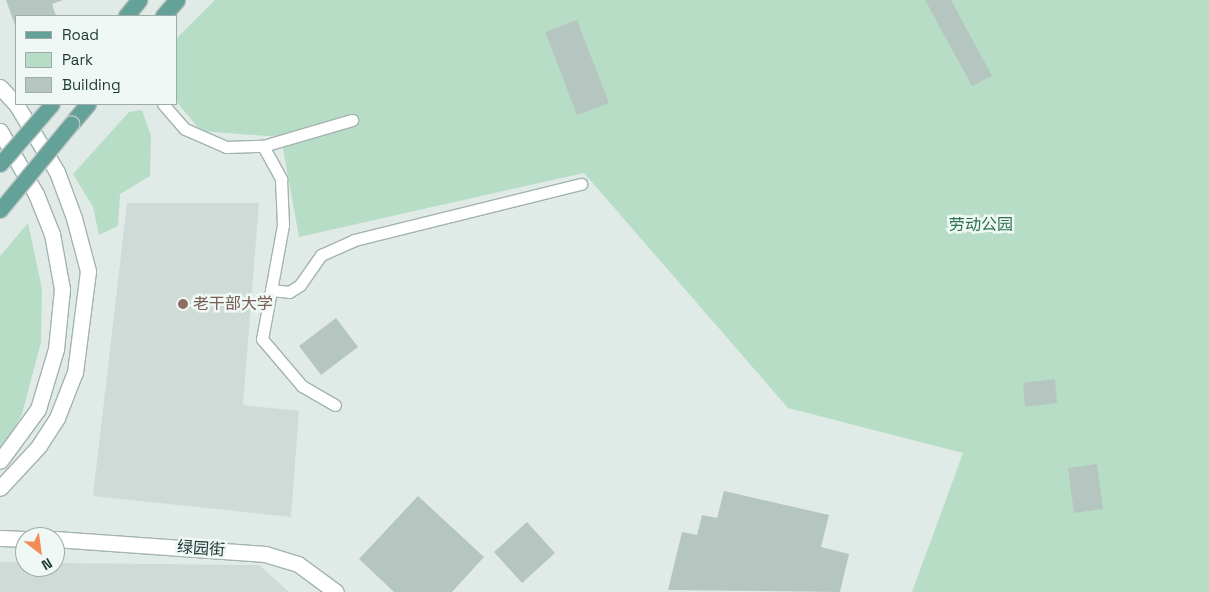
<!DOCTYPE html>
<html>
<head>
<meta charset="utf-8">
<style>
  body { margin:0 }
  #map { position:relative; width:1209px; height:592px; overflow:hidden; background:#e0ebe7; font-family:"Space Grotesk","Noto Sans SC",sans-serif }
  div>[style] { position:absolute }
  .built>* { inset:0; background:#cedbd6 }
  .green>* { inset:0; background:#b8ddc6 }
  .building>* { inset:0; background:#b5c6c0 }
  .roads { filter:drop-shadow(1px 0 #a3b3af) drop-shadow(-1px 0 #a3b3af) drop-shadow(0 1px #a3b3af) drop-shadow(0 -1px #a3b3af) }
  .service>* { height:11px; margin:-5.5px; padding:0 5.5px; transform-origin:5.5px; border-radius:5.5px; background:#fff }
  .minor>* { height:15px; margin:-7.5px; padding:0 7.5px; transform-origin:7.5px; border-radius:7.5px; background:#fff }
  .secondary>* { height:15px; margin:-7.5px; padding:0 7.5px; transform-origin:7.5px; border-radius:7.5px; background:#fff }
  .primary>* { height:15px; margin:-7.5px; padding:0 7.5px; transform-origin:7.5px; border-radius:7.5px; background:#64a198 }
  .bridges { filter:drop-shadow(1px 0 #c1c8c7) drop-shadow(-1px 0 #c1c8c7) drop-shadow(0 1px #c1c8c7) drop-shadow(0 -1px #c1c8c7) }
  .primary-bridge>* { height:15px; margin:-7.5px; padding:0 7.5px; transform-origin:7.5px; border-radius:7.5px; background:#64a198 }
  .dots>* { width:14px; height:14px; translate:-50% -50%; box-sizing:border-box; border:2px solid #f0f8f5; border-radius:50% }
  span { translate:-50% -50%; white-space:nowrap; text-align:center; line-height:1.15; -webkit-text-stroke:5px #f0f8f5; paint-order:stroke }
  .park-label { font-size:16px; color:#2a734e }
  .education-label { font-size:16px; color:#785e54 }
  .left { translate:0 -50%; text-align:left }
  .street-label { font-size:16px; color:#203b37 }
  .legend { position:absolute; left:15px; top:15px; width:162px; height:90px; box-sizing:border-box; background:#f0f8f5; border:1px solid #9daca9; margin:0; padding:6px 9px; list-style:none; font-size:15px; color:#203b37 }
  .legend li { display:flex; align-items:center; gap:10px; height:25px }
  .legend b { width:25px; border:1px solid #9daca9 }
  .north { position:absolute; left:15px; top:527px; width:50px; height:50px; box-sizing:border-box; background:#f0f8f5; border:1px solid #9daca9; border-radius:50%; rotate:150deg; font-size:14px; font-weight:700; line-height:20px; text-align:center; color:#203b37 }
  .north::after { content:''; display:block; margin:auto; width:18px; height:22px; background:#f38c56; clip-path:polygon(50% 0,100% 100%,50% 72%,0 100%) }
</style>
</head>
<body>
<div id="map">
  <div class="built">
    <i style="clip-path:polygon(127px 203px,259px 203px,243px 405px,299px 411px,291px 517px,93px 496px)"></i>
    <i style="clip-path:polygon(0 562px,25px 562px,25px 567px,55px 567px,55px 563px,259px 565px,289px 592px,0 592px)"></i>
  </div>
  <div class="green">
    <i style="clip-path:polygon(215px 0,1209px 0,1209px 592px,912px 592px,963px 453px,788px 408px,584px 173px,299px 237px,281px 137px,201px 131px,176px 101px,176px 39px)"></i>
    <i style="clip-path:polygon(142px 110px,151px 136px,150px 176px,120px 194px,118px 226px,99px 235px,93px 207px,73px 174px,129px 112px)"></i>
    <i style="clip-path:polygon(28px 223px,42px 289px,41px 342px,22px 414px,0 455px,0 256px)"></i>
  </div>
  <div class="building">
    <i style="clip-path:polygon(6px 0,63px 0,52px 4px,56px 16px,16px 16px,16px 28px)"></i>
    <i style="clip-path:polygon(925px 0,951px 0,992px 76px,972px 86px)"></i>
    <i style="clip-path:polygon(577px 20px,609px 103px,577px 115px,545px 32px)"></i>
    <i style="clip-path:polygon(336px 318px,358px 347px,321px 375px,299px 346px)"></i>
    <i style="clip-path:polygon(1055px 379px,1057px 403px,1025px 407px,1023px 383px)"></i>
    <i style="clip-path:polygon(1097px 464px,1103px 509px,1074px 513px,1068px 468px)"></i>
    <i style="clip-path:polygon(724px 491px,829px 515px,821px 547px,849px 554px,840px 592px,668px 590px,682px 532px,697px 535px,702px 515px,717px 518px)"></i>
    <i style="clip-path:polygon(418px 496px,484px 557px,452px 592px,394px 592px,359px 559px)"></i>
    <i style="clip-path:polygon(527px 522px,555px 553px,522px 583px,494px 552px)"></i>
  </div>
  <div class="roads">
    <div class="service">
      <i style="left:163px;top:104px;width:33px;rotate:49deg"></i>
      <i style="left:185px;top:129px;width:45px;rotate:23.7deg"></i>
      <i style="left:226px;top:147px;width:37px;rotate:-2deg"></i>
      <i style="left:263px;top:146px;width:93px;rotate:-16.3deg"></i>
      <i style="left:263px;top:146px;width:38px;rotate:61deg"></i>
      <i style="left:281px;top:179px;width:46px;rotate:87.5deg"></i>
      <i style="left:283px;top:225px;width:116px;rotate:100.4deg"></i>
      <i style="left:262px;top:339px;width:62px;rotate:49.6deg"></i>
      <i style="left:302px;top:386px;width:38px;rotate:30deg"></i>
      <i style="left:271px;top:290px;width:18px;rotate:6deg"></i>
      <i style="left:289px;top:292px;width:13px;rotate:-32deg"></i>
      <i style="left:300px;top:285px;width:37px;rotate:-55deg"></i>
      <i style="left:321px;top:255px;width:36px;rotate:-24deg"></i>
      <i style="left:354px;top:240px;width:234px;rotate:-13.9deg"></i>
    </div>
    <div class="minor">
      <i style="left:0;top:538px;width:25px;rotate:2deg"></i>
      <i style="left:55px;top:539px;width:211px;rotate:4.1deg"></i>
      <i style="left:265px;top:554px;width:34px;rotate:17deg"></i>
      <i style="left:298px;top:564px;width:47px;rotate:36.4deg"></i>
    </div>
    <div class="secondary">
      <i style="left:0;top:87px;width:23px;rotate:47deg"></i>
      <i style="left:16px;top:104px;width:79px;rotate:58.9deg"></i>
      <i style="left:57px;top:172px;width:49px;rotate:69.7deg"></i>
      <i style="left:74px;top:218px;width:55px;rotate:75.2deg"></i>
      <i style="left:88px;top:271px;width:102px;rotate:97.3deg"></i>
      <i style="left:75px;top:372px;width:49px;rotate:111.4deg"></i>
      <i style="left:57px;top:418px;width:33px;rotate:123deg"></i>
      <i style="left:39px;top:446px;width:57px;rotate:132.9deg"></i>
      <i style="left:0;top:131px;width:73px;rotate:60.3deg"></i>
      <i style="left:36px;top:194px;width:43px;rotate:68.2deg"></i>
      <i style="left:52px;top:234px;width:56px;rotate:79.7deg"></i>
      <i style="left:62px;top:289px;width:60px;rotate:95.7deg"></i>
      <i style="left:56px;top:349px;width:63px;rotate:106.7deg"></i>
      <i style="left:38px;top:409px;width:64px;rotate:126.2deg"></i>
    </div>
    <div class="primary">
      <i style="left:126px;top:16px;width:21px;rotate:-51deg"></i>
      <i style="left:163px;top:16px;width:21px;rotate:-49deg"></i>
      <i style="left:71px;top:124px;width:26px;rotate:-50deg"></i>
    </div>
  </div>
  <div class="bridges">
    <div class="primary-bridge">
      <i style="left:0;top:164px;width:79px;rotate:-49.1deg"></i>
      <i style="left:0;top:210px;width:112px;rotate:-50.5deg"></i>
    </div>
  </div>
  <div class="dots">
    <i style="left:183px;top:304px;background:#8d6e63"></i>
  </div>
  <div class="park-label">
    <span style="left:981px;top:225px">劳动公园</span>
  </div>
  <div class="education-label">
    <span class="left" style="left:193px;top:304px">老干部大学</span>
  </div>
  <div class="street-label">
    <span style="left:201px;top:549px;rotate:4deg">绿园街</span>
  </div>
  <ul class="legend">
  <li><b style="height:6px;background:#64a198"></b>Road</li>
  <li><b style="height:14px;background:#b8ddc6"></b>Park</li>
  <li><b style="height:14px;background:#b5c6c0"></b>Building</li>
  </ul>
  <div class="north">N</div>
</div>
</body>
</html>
